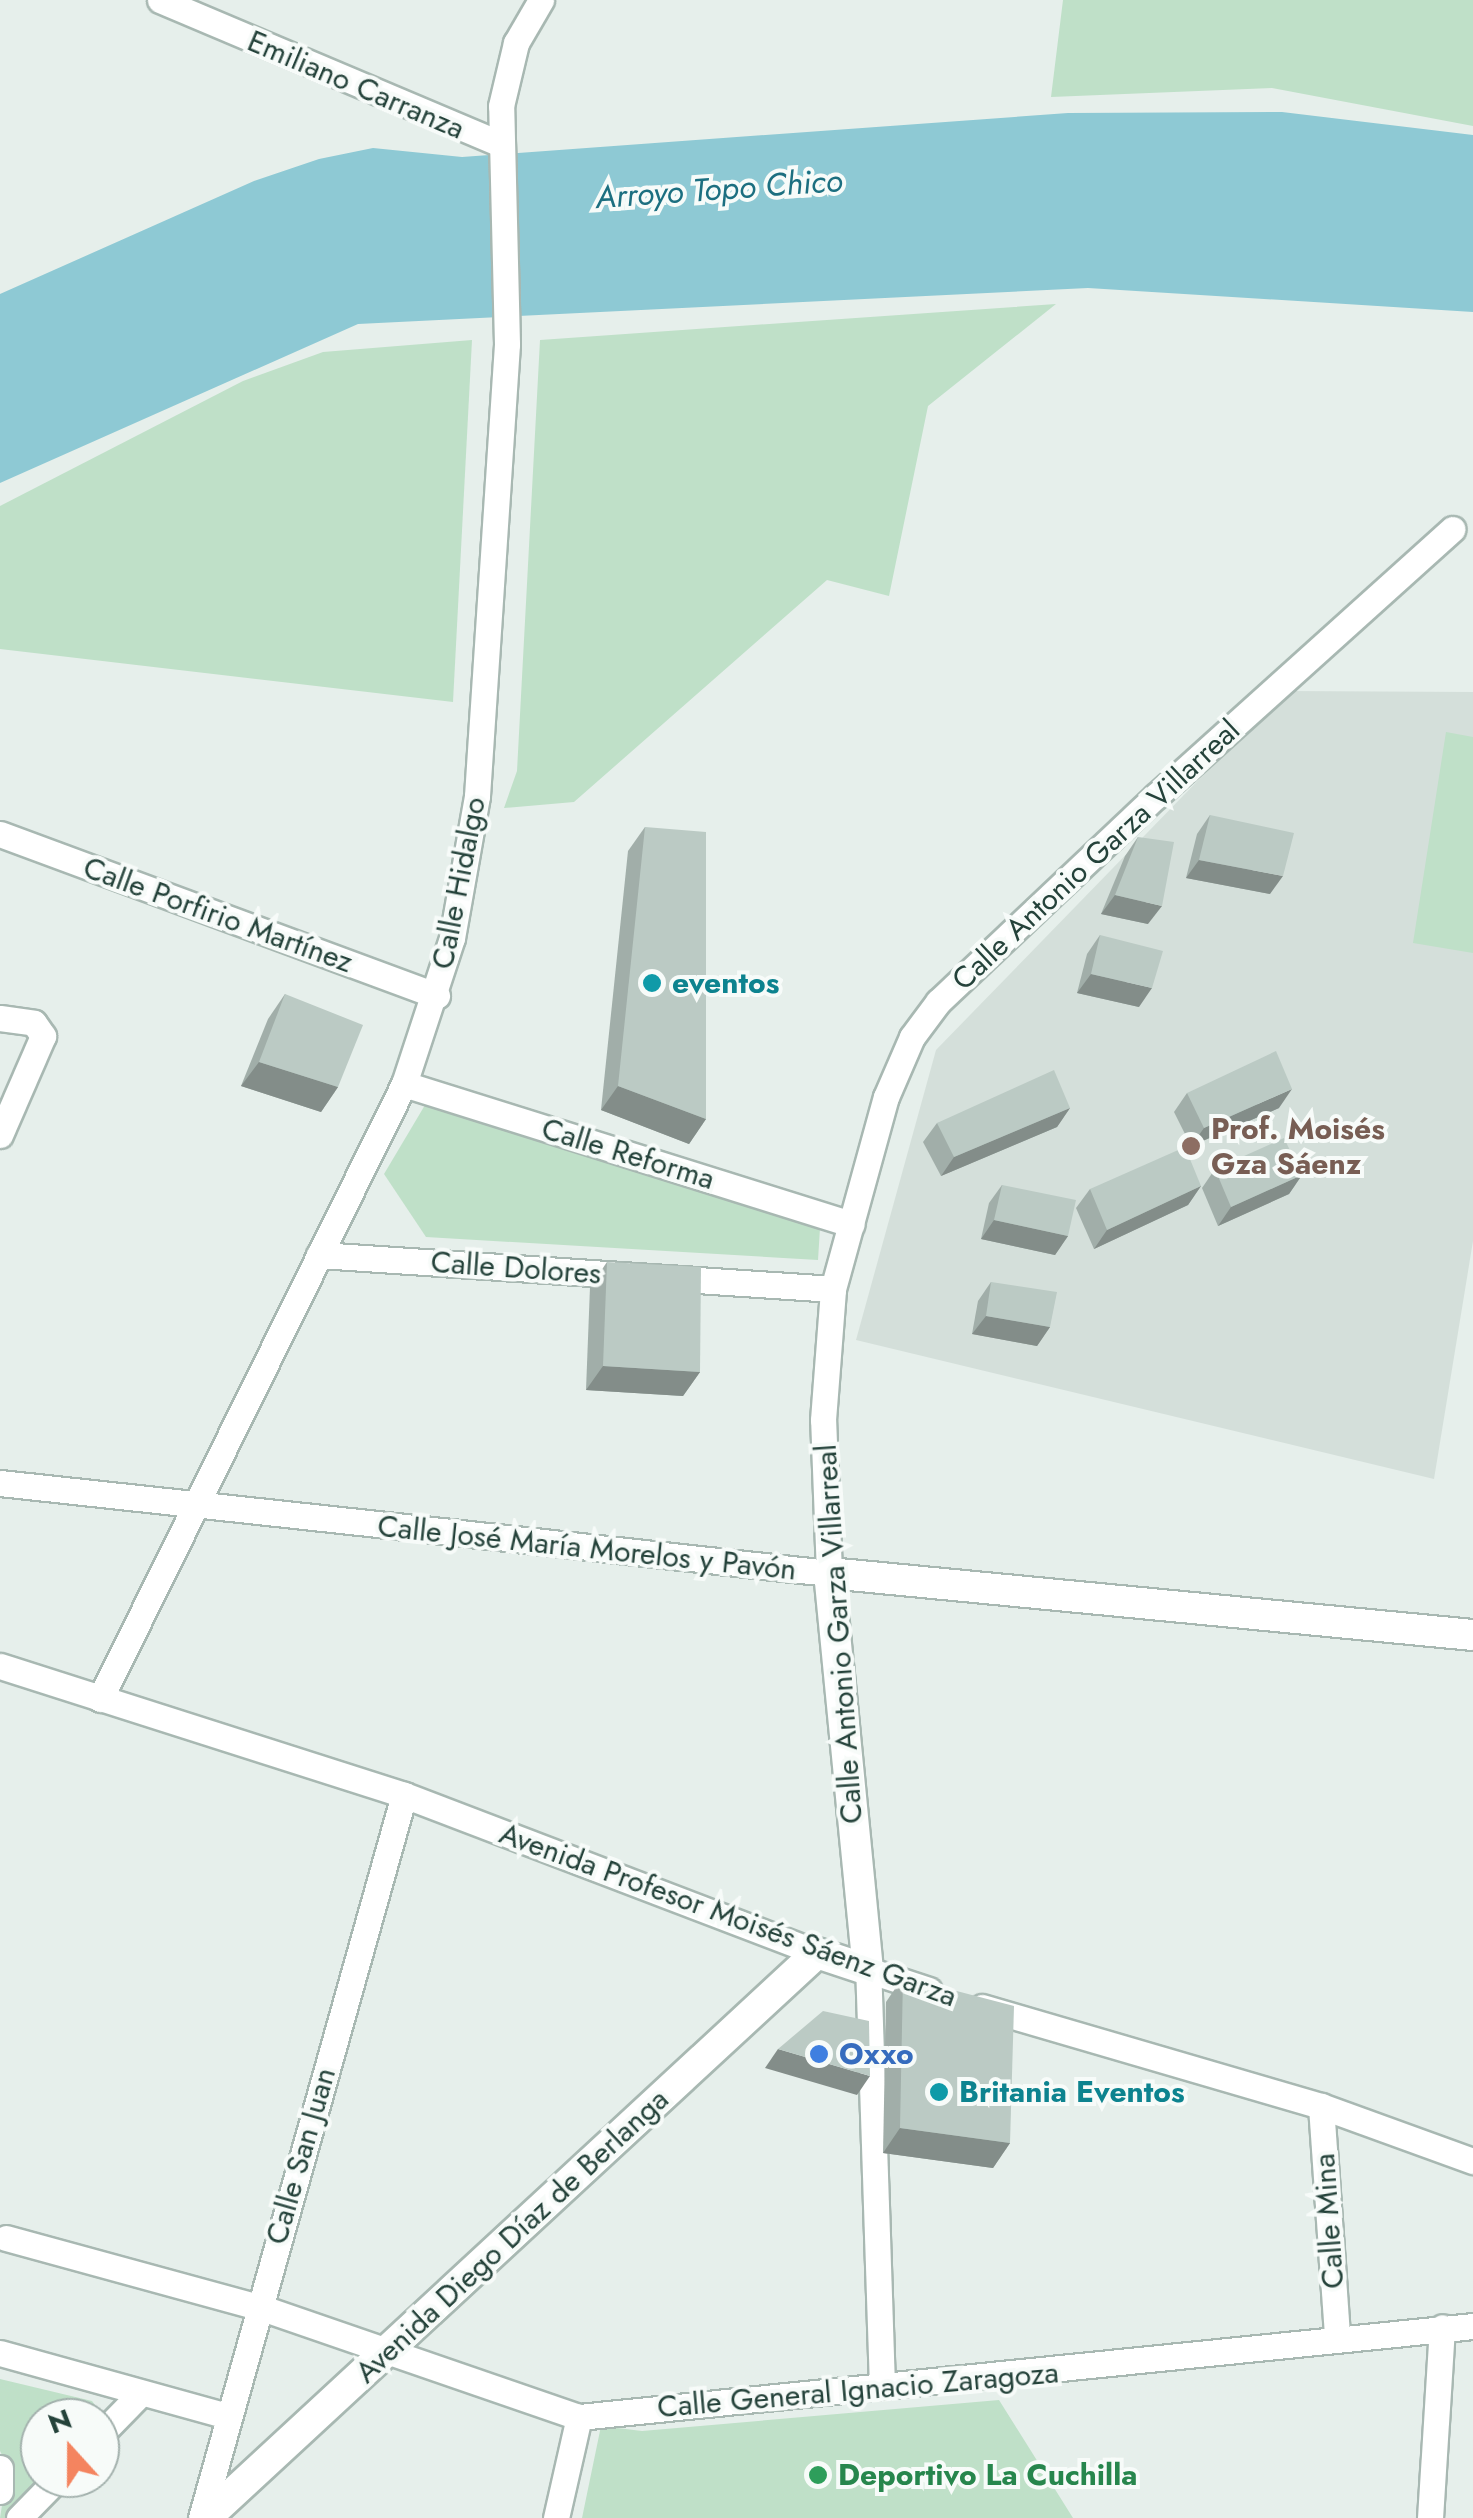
<!DOCTYPE html>
<html>
<head>
<meta charset="utf-8">
<style>
  body { margin:0 }
  #map { position:relative; width:1473px; height:2518px; overflow:hidden; background:#e6efeb; font-family:Jost,sans-serif }
  div>[style] { position:absolute }
  .built>* { inset:0; background:#d4dfda }
  .green>* { inset:0; background:#bfe0c8 }
  .water>* { inset:0; background:#8ec9d4 }
  .roads { filter:drop-shadow(2px 0 #a8b8b2) drop-shadow(-2px 0 #a8b8b2) drop-shadow(0 2px #a8b8b2) drop-shadow(0 -2px #a8b8b2) }
  .minor>* { height:25px; margin:-12.5px; padding:0 12.5px; transform-origin:12.5px; border-radius:12.5px; background:#fff }
  .tertiary>* { height:30px; margin:-15px; padding:0 15px; transform-origin:15px; border-radius:15px; background:#fff }
  .wall>* { inset:0; background:#a1aea9 }
  .shaded-wall>* { inset:0; background:#838d89 }
  .building>* { inset:0; background:#bbcac4 }
  .dots>* { width:28px; height:28px; translate:-50% -50%; box-sizing:border-box; border:5px solid #f7fbf9; border-radius:50% }
  span { translate:-50% -50%; white-space:nowrap; text-align:center; line-height:1.15; -webkit-text-stroke:8px #f7fbf9; paint-order:stroke }
  .street-label { font-size:30px; color:#24423a }
  .culture-label { font-size:30px; color:#0d838f; font-weight:700 }
  .left { translate:0 -50%; text-align:left }
  .education-label { font-size:30px; color:#785e54; font-weight:700 }
  .shop-label { font-size:30px; color:#366cbe; font-weight:700 }
  .leisure-label { font-size:30px; color:#27864d; font-weight:700 }
  .water-label { font-size:32px; color:#1c6f80; font-style:italic }
  .north { position:absolute; left:20px; top:2398px; width:100px; height:100px; box-sizing:border-box; background:#f7fbf9; border:2px solid #a3b1ad; border-radius:50%; rotate:339deg; font-size:28px; font-weight:700; line-height:40px; text-align:center; color:#24423a }
  .north::after { content:''; display:block; margin:auto; width:35px; height:45px; background:#f4845f; clip-path:polygon(50% 0,100% 100%,50% 72%,0 100%) }
</style>
</head>
<body>
<div id="map">
  <div class="built">
    <i style="clip-path:polygon(1285px 691px,1473px 692px,1473px 1241px,1434px 1479px,856px 1340px,936px 1050px)"></i>
  </div>
  <div class="green">
    <i style="clip-path:polygon(1063px 0,1473px 0,1473px 126px,1272px 88px,1051px 97px)"></i>
    <i style="clip-path:polygon(1056px 304px,928px 406px,889px 596px,827px 580px,574px 802px,504px 808px,517px 771px,540px 340px)"></i>
    <i style="clip-path:polygon(472px 340px,453px 702px,0 649px,0 506px,243px 381px,323px 352px)"></i>
    <i style="clip-path:polygon(1446px 732px,1473px 737px,1473px 953px,1413px 943px)"></i>
    <i style="clip-path:polygon(428px 1100px,820px 1228px,818px 1260px,426px 1237px,384px 1174px)"></i>
    <i style="clip-path:polygon(0 2379px,92px 2401px,100px 2412px,98px 2418px,40px 2418px,40px 2478px,47px 2478px,6px 2518px,0 2518px,8px 2467px,0 2451px)"></i>
    <i style="clip-path:polygon(999px 2400px,1073px 2518px,582px 2518px,601px 2426px,642px 2431px)"></i>
  </div>
  <div class="water">
    <i style="clip-path:polygon(1282px 112px,1473px 135px,1473px 312px,1088px 288px,358px 324px,0 483px,0 294px,254px 181px,319px 159px,373px 148px,462px 157px,1068px 113px)"></i>
  </div>
  <div class="roads">
    <div class="minor">
      <i style="left:160px;top:0;width:367px;rotate:22.9deg"></i>
      <i style="left:0;top:834px;width:466px;rotate:20.3deg"></i>
      <i style="left:0;top:1018px;width:34px;rotate:8deg"></i>
      <i style="left:34px;top:1023px;width:16px;rotate:55deg"></i>
      <i style="left:43px;top:1036px;width:108px;rotate:113.5deg"></i>
      <i style="left:404px;top:1084px;width:469px;rotate:17.4deg"></i>
      <i style="left:319px;top:1255px;width:515px;rotate:3.78deg"></i>
      <i style="left:0;top:1483px;width:834px;rotate:6.2deg"></i>
      <i style="left:829px;top:1573px;width:153px;rotate:-92.2deg"></i>
      <i style="left:823px;top:1420px;width:131px;rotate:-85.6deg"></i>
      <i style="left:833px;top:1289px;width:199px;rotate:-74.6deg"></i>
      <i style="left:886px;top:1097px;width:65px;rotate:-66.6deg"></i>
      <i style="left:912px;top:1037px;width:44px;rotate:-53.4deg"></i>
      <i style="left:938px;top:1002px;width:300px;rotate:-43.4deg"></i>
      <i style="left:1156px;top:796px;width:399px;rotate:-42deg"></i>
      <i style="left:0;top:1666px;width:424px;rotate:17.7deg"></i>
      <i style="left:404px;top:1795px;width:442px;rotate:20.9deg"></i>
      <i style="left:100px;top:1699px;width:686px;rotate:-63.7deg"></i>
      <i style="left:404px;top:1084px;width:154px;rotate:-71.8deg"></i>
      <i style="left:452px;top:938px;width:144px;rotate:-80deg"></i>
      <i style="left:477px;top:796px;width:453px;rotate:-86.2deg"></i>
      <i style="left:507px;top:344px;width:238px;rotate:-91.4deg"></i>
      <i style="left:501px;top:106px;width:65px;rotate:-76.6deg"></i>
      <i style="left:516px;top:43px;width:50px;rotate:-59.8deg"></i>
      <i style="left:982px;top:2007px;width:353px;rotate:16.3deg"></i>
      <i style="left:1321px;top:2106px;width:162px;rotate:19.9deg"></i>
      <i style="left:1321px;top:2106px;width:230px;rotate:86deg"></i>
      <i style="left:6px;top:2238px;width:262px;rotate:15.3deg"></i>
      <i style="left:259px;top:2307px;width:338px;rotate:19deg"></i>
      <i style="left:579px;top:2417px;width:899px;rotate:-5.81deg"></i>
      <i style="left:0;top:2353px;width:236px;rotate:15.5deg"></i>
      <i style="left:882px;top:2386px;width:416px;rotate:-91.9deg"></i>
      <i style="left:868px;top:1970px;width:64px;rotate:18.2deg"></i>
      <i style="left:100px;top:2435px;width:57px;rotate:-45.7deg"></i>
      <i style="left:0;top:2468px;width:23px;rotate:90deg"></i>
      <i style="left:19px;top:2518px;width:56px;rotate:-45.7deg"></i>
      <i style="left:201px;top:2518px;width:751px;rotate:-74.32deg"></i>
      <i style="left:556px;top:2518px;width:104px;rotate:-77.2deg"></i>
      <i style="left:1430px;top:2518px;width:191px;rotate:-86.4deg"></i>
    </div>
    <div class="tertiary">
      <i style="left:206px;top:2518px;width:832px;rotate:-42.76deg"></i>
      <i style="left:817px;top:1953px;width:54px;rotate:18.4deg"></i>
      <i style="left:868px;top:1970px;width:399px;rotate:-95.6deg"></i>
      <i style="left:829px;top:1573px;width:647px;rotate:5.5deg"></i>
    </div>
  </div>
  <div class="wall">
    <i style="clip-path:polygon(1210px 815px,1270px 894px,1186px 878px,1197px 834px)"></i>
    <i style="clip-path:polygon(645px 827px,706px 1119px,689px 1144px,601px 1110px,628px 851px)"></i>
    <i style="clip-path:polygon(1138px 837px,1148px 924px,1101px 914px,1125px 856px)"></i>
    <i style="clip-path:polygon(1100px 935px,1139px 1007px,1077px 993px,1087px 954px)"></i>
    <i style="clip-path:polygon(285px 994px,338px 1087px,321px 1112px,241px 1086px,268px 1019px)"></i>
    <i style="clip-path:polygon(1187px 1093px,1279px 1108px,1191px 1146px,1174px 1112px)"></i>
    <i style="clip-path:polygon(1070px 1108px,1057px 1127px,941px 1176px,923px 1142px,937px 1123px)"></i>
    <i style="clip-path:polygon(1215px 1169px,1302px 1175px,1289px 1194px,1218px 1226px,1202px 1188px)"></i>
    <i style="clip-path:polygon(1002px 1185px,1068px 1236px,1055px 1255px,981px 1239px,989px 1203px)"></i>
    <i style="clip-path:polygon(1201px 1186px,1188px 1205px,1094px 1249px,1076px 1208px,1090px 1189px)"></i>
    <i style="clip-path:polygon(607px 1262px,700px 1372px,683px 1396px,586px 1390px,590px 1287px)"></i>
    <i style="clip-path:polygon(991px 1282px,1050px 1327px,1037px 1346px,972px 1334px,978px 1301px)"></i>
    <i style="clip-path:polygon(903px 1977px,1010px 2143px,993px 2168px,883px 2153px,886px 2002px)"></i>
  </div>
  <div class="shaded-wall">
    <i style="clip-path:polygon(1199px 860px,1283px 876px,1270px 894px,1186px 878px)"></i>
    <i style="clip-path:polygon(1115px 895px,1162px 906px,1148px 924px,1101px 914px)"></i>
    <i style="clip-path:polygon(1091px 974px,1152px 988px,1139px 1007px,1077px 993px)"></i>
    <i style="clip-path:polygon(259px 1062px,338px 1087px,321px 1112px,241px 1086px)"></i>
    <i style="clip-path:polygon(618px 1086px,706px 1119px,689px 1144px,601px 1110px)"></i>
    <i style="clip-path:polygon(1292px 1089px,1279px 1108px,1191px 1146px,1204px 1128px)"></i>
    <i style="clip-path:polygon(1070px 1108px,1057px 1127px,941px 1176px,954px 1157px)"></i>
    <i style="clip-path:polygon(1302px 1175px,1289px 1194px,1218px 1226px,1231px 1207px)"></i>
    <i style="clip-path:polygon(1201px 1186px,1188px 1205px,1094px 1249px,1107px 1230px)"></i>
    <i style="clip-path:polygon(994px 1220px,1068px 1236px,1055px 1255px,981px 1239px)"></i>
    <i style="clip-path:polygon(986px 1316px,1050px 1327px,1037px 1346px,972px 1334px)"></i>
    <i style="clip-path:polygon(603px 1366px,700px 1372px,683px 1396px,586px 1390px)"></i>
    <i style="clip-path:polygon(778px 2049px,870px 2076px,857px 2095px,765px 2068px)"></i>
    <i style="clip-path:polygon(900px 2128px,1010px 2143px,993px 2168px,883px 2153px)"></i>
  </div>
  <div class="building">
    <i style="clip-path:polygon(1210px 815px,1294px 833px,1283px 876px,1199px 860px)"></i>
    <i style="clip-path:polygon(645px 827px,706px 832px,706px 1119px,618px 1086px)"></i>
    <i style="clip-path:polygon(1138px 837px,1174px 842px,1162px 906px,1115px 895px)"></i>
    <i style="clip-path:polygon(1100px 935px,1163px 951px,1152px 988px,1091px 974px)"></i>
    <i style="clip-path:polygon(285px 994px,363px 1025px,338px 1087px,259px 1062px)"></i>
    <i style="clip-path:polygon(1276px 1051px,1292px 1089px,1204px 1128px,1187px 1093px)"></i>
    <i style="clip-path:polygon(1054px 1070px,1070px 1108px,954px 1157px,937px 1123px)"></i>
    <i style="clip-path:polygon(1284px 1138px,1302px 1175px,1231px 1207px,1215px 1169px)"></i>
    <i style="clip-path:polygon(1185px 1147px,1201px 1186px,1107px 1230px,1090px 1189px)"></i>
    <i style="clip-path:polygon(1002px 1185px,1076px 1200px,1068px 1236px,994px 1220px)"></i>
    <i style="clip-path:polygon(607px 1262px,701px 1267px,700px 1372px,603px 1366px)"></i>
    <i style="clip-path:polygon(991px 1282px,1057px 1292px,1050px 1327px,986px 1316px)"></i>
    <i style="clip-path:polygon(903px 1977px,1014px 2006px,1010px 2143px,900px 2128px)"></i>
    <i style="clip-path:polygon(823px 2011px,869px 2021px,870px 2076px,778px 2049px)"></i>
  </div>
  <div class="dots">
    <i style="left:652px;top:983px;background:#0f9aa8"></i>
    <i style="left:1191px;top:1146px;background:#8d6e63"></i>
    <i style="left:819px;top:2054px;background:#3f7fe0"></i>
    <i style="left:939px;top:2092px;background:#0f9aa8"></i>
    <i style="left:818px;top:2475px;background:#2e9e5b"></i>
  </div>
  <div class="street-label">
    <span style="left:356px;top:85px;rotate:23deg">Emiliano Carranza</span>
    <span style="left:1096px;top:855px;rotate:-43deg">Calle Antonio Garza Villarreal</span>
    <span style="left:459px;top:883px;rotate:-79deg">Calle Hidalgo</span>
    <span style="left:218px;top:915px;rotate:20deg">Calle Porfirio Martínez</span>
    <span style="left:628px;top:1154px;rotate:17deg">Calle Reforma</span>
    <span style="left:516px;top:1268px;rotate:4deg">Calle Dolores</span>
    <span style="left:587px;top:1548px;rotate:6deg">Calle José María Morelos y Pavón</span>
    <span style="left:839px;top:1634px;rotate:-94deg">Calle Antonio Garza Villarreal</span>
    <span style="left:728px;top:1915px;rotate:20deg">Avenida Profesor Moisés Sáenz Garza</span>
    <span style="left:301px;top:2156px;rotate:-74deg">Calle San Juan</span>
    <span style="left:1329px;top:2221px;rotate:-94deg">Calle Mina</span>
    <span style="left:512px;top:2236px;rotate:-43deg">Avenida Diego Díaz de Berlanga</span>
    <span style="left:858px;top:2390px;rotate:-5deg">Calle General Ignacio Zaragoza</span>
  </div>
  <div class="culture-label">
    <span class="left" style="left:672px;top:983px">eventos</span>
    <span class="left" style="left:959px;top:2092px">Britania Eventos</span>
  </div>
  <div class="education-label">
    <span class="left" style="left:1211px;top:1146px">Prof. Moisés<br>Gza Sáenz</span>
  </div>
  <div class="shop-label">
    <span class="left" style="left:839px;top:2054px">Oxxo</span>
  </div>
  <div class="leisure-label">
    <span class="left" style="left:838px;top:2475px">Deportivo La Cuchilla</span>
  </div>
  <div class="water-label">
    <span style="left:719px;top:189px;rotate:-4deg">Arroyo Topo Chico</span>
  </div>
  <div class="north">N</div>
</div>
</body>
</html>
